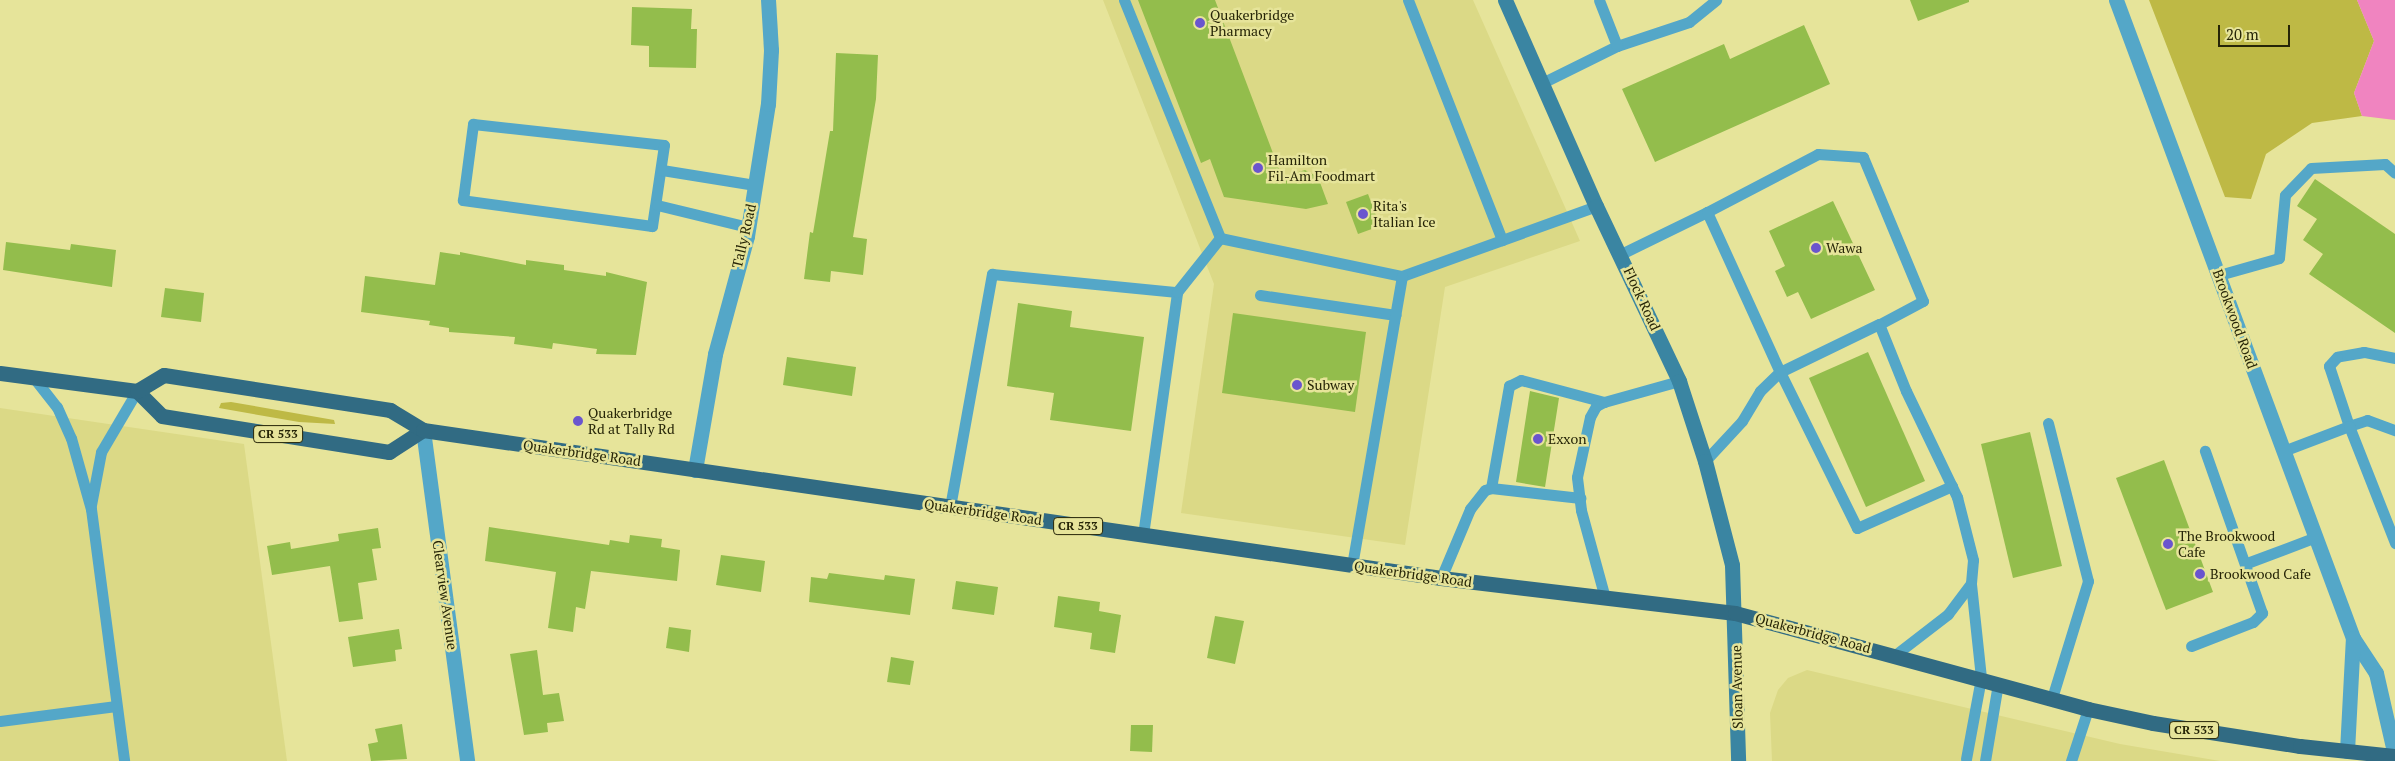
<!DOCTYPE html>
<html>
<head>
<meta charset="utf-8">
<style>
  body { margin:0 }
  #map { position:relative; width:2395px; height:761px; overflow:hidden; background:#e6e49a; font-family:"PT Serif",serif }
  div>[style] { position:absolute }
  .built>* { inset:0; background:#dbd986 }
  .green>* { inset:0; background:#beb945 }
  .water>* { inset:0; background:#f084c0 }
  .building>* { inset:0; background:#93bd4c }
  .lane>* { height:11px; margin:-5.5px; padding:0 5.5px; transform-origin:5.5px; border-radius:5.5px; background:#54a7c8 }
  .street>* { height:15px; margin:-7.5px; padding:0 7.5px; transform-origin:7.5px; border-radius:7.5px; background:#54a7c8 }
  .secondary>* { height:15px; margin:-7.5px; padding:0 7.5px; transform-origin:7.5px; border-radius:7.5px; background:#3a85a2 }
  .primary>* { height:15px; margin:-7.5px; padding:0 7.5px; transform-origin:7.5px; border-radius:7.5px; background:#316b83 }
  .dots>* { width:14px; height:14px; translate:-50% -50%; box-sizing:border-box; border:2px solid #e6e49a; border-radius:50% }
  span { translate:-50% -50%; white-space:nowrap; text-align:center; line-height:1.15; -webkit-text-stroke:5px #e6e49a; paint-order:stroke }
  .shield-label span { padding:1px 4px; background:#e6e49a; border:1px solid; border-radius:4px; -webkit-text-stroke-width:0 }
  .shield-label { font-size:12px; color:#262507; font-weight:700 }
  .poi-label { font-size:14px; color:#262507 }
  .left { translate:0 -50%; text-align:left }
  .street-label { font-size:14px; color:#262507 }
  .scale { position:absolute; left:2218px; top:25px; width:72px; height:22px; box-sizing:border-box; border:2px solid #262507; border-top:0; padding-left:6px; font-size:15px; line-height:18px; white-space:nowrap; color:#262507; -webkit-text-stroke:4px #e6e49a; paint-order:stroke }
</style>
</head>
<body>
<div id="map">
  <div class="built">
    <i style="clip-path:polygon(1103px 0,1473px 0,1580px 241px,1445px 287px,1405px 545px,1181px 513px,1214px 284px)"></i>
    <i style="clip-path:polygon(0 408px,244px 444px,287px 761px,0 761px)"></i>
    <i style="clip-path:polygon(1807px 670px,2120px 744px,2220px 761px,1772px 761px,1770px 713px,1778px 690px,1788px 678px)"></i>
  </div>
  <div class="green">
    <i style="clip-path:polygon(2149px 0,2357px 0,2374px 41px,2354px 93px,2362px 116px,2312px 123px,2266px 154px,2251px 199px,2225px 197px)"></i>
    <i style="clip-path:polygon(231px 402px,334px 420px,335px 424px,299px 422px,219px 408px,221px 403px)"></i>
  </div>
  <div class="water">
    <i style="clip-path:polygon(2357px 0,2395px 0,2395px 120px,2362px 116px,2354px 93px,2374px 41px)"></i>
  </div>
  <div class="building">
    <i style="clip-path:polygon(1138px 0,1215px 0,1282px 177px,1305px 170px,1318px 177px,1328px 204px,1306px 209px,1224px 197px,1210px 159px,1201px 163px)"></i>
    <i style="clip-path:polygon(1910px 0,1969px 0,1969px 2px,1918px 21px)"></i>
    <i style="clip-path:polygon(632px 7px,692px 9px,691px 29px,697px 29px,696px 68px,649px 67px,649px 46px,631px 45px)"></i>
    <i style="clip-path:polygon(1804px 25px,1830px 84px,1655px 162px,1622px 89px,1724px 44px,1730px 59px)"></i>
    <i style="clip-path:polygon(836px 53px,878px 55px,876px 99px,853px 237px,867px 239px,863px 275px,831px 271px,830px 282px,804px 279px,810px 232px,813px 233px,830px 131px,833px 131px)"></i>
    <i style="clip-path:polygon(2315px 179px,2395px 234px,2395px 333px,2309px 274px,2323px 254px,2303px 240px,2317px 219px,2297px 206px)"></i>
    <i style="clip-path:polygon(1368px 194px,1380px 226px,1358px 234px,1346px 202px)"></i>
    <i style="clip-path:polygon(1833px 201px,1875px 290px,1811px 319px,1798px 292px,1787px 297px,1775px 271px,1785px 266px,1769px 231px)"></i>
    <i style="clip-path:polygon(6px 242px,70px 250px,71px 244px,116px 250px,112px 287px,3px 270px)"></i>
    <i style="clip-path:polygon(440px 252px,460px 255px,460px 252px,526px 265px,526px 260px,564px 265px,564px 270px,606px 276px,606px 272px,647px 282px,636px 355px,596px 354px,597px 349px,553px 343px,552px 349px,514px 344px,515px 337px,449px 332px,449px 328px,429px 325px,430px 321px,361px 312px,365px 276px,435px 285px)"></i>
    <i style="clip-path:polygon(165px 288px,204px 293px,201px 322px,161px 317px)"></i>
    <i style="clip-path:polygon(1018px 303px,1072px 311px,1070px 327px,1144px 337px,1131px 431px,1050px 420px,1054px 393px,1007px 386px)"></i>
    <i style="clip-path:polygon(1233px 313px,1366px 332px,1355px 412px,1222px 393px)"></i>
    <i style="clip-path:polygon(1868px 352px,1925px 481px,1866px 507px,1809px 378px)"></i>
    <i style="clip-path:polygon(787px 357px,856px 367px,852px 396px,783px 385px)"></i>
    <i style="clip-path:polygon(1530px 391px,1559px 398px,1545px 487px,1516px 482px)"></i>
    <i style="clip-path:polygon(2030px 432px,2062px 566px,2013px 578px,1981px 444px)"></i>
    <i style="clip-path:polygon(2164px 460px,2213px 592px,2166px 610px,2116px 478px)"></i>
    <i style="clip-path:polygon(489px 527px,609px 545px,610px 540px,629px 543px,630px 535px,662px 539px,661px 547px,680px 550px,677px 581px,591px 571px,585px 609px,576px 607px,573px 632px,548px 628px,556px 572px,485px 561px)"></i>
    <i style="clip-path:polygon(378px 528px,381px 548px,372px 549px,377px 580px,358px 583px,363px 619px,339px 622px,330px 566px,272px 575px,267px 546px,290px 542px,291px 549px,339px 541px,338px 534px)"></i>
    <i style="clip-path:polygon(721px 555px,765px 561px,761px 592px,716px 585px)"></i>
    <i style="clip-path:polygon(829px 573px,884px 580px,885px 575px,915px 579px,910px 615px,809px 602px,811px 577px,827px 579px)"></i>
    <i style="clip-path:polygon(956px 581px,998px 587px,994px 615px,952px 609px)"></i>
    <i style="clip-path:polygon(1058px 596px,1100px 602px,1099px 611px,1121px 615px,1115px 653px,1090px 649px,1092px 633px,1054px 627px)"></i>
    <i style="clip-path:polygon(1215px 616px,1244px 621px,1235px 664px,1207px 658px)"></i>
    <i style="clip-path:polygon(669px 627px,691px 630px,689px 652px,666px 648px)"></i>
    <i style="clip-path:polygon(399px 629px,402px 649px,395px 650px,396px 661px,353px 667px,348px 637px)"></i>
    <i style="clip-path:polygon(537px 650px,543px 695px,559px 693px,564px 721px,547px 723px,548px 732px,524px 735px,510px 654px)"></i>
    <i style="clip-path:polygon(891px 657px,914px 661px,910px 685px,887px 682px)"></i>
    <i style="clip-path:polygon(402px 724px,407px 759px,371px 761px,368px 744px,378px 742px,375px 729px)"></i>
    <i style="clip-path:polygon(1131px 725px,1153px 725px,1152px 752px,1130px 751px)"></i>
  </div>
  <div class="lane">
    <i style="left:1124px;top:0;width:257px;rotate:68deg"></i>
    <i style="left:1408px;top:0;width:258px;rotate:68.6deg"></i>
    <i style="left:1617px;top:46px;width:76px;rotate:-18.4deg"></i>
    <i style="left:1689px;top:22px;width:35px;rotate:-39deg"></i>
    <i style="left:1542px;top:83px;width:84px;rotate:-26.3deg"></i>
    <i style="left:1617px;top:46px;width:49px;rotate:-111.4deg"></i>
    <i style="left:473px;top:124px;width:192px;rotate:6.3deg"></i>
    <i style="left:664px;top:145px;width:82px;rotate:98.4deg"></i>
    <i style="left:652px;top:226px;width:191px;rotate:-172.2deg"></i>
    <i style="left:463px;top:200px;width:77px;rotate:-82.5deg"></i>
    <i style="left:662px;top:170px;width:94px;rotate:9.2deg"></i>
    <i style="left:657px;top:205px;width:94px;rotate:13.6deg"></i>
    <i style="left:1707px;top:212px;width:125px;rotate:-27.6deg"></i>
    <i style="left:1818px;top:154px;width:45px;rotate:3.8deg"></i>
    <i style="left:1863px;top:157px;width:156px;rotate:67.4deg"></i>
    <i style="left:1923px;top:301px;width:51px;rotate:151.9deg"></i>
    <i style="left:1621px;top:254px;width:96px;rotate:-26deg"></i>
    <i style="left:1707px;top:212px;width:176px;rotate:65.5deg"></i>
    <i style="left:1780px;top:372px;width:110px;rotate:-25.9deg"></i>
    <i style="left:1879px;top:324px;width:72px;rotate:68.1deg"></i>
    <i style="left:1906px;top:391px;width:118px;rotate:64.3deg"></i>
    <i style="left:1957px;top:497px;width:65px;rotate:75.7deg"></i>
    <i style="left:1973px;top:560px;width:24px;rotate:95deg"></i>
    <i style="left:1971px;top:584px;width:95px;rotate:83.9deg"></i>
    <i style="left:1981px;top:678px;width:82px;rotate:100.5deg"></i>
    <i style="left:2219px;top:275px;width:62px;rotate:-15.8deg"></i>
    <i style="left:2279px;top:258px;width:63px;rotate:-84.6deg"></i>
    <i style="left:2285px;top:195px;width:37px;rotate:-46deg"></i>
    <i style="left:2311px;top:168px;width:74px;rotate:-3.1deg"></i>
    <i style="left:2385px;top:164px;width:13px;rotate:42deg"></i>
    <i style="left:1402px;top:276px;width:206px;rotate:-19.8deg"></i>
    <i style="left:1260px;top:295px;width:137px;rotate:8.4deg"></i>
    <i style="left:2395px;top:358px;width:32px;rotate:-169deg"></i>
    <i style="left:2364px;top:352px;width:27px;rotate:170deg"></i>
    <i style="left:2337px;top:357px;width:12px;rotate:132deg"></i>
    <i style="left:2329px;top:366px;width:63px;rotate:71.6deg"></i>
    <i style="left:2349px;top:426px;width:19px;rotate:-18deg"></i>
    <i style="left:2367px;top:420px;width:30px;rotate:20deg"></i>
    <i style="left:34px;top:378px;width:37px;rotate:52deg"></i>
    <i style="left:57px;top:407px;width:34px;rotate:66deg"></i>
    <i style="left:71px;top:438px;width:74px;rotate:74.3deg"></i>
    <i style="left:91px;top:509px;width:254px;rotate:82.5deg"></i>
    <i style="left:2048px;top:423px;width:163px;rotate:75.8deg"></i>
    <i style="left:2088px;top:581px;width:122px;rotate:107.1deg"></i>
    <i style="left:2283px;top:451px;width:71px;rotate:-20.7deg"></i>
    <i style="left:2349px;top:426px;width:126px;rotate:68.5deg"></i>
    <i style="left:1705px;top:461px;width:54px;rotate:-47.2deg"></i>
    <i style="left:1742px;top:421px;width:35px;rotate:-59deg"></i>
    <i style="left:1760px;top:391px;width:28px;rotate:-44deg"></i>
    <i style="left:1780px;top:372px;width:174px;rotate:63.7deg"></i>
    <i style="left:1857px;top:528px;width:104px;rotate:-23.9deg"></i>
    <i style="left:1491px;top:488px;width:104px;rotate:-80deg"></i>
    <i style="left:1509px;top:386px;width:13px;rotate:-27deg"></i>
    <i style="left:1521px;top:380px;width:86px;rotate:14.8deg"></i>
    <i style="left:91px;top:505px;width:54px;rotate:-79.3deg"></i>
    <i style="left:101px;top:452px;width:71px;rotate:-59.5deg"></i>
    <i style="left:950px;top:507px;width:237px;rotate:-79.8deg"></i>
    <i style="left:992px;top:274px;width:186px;rotate:5.6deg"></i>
    <i style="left:1143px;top:535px;width:245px;rotate:-82deg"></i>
    <i style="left:1177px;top:292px;width:69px;rotate:-51.5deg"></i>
    <i style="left:1220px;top:238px;width:186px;rotate:11.8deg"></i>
    <i style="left:1402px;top:276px;width:294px;rotate:99.8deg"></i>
    <i style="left:2247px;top:563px;width:74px;rotate:-20.6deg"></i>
    <i style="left:1441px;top:578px;width:75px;rotate:-67.2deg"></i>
    <i style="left:1470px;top:509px;width:24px;rotate:-52deg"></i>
    <i style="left:1485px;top:490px;width:6px;rotate:-18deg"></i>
    <i style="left:1491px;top:488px;width:90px;rotate:6.4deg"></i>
    <i style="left:1605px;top:598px;width:91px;rotate:-105.3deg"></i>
    <i style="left:1581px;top:510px;width:33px;rotate:-97deg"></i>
    <i style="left:1577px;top:477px;width:61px;rotate:-77.8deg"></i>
    <i style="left:1590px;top:417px;width:13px;rotate:-61deg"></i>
    <i style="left:1596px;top:406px;width:9px;rotate:-27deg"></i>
    <i style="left:1604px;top:402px;width:78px;rotate:-15.6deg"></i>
    <i style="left:2191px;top:646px;width:66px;rotate:-21.2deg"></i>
    <i style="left:2253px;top:622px;width:13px;rotate:-45deg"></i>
    <i style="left:2262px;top:613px;width:172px;rotate:-109.4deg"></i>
    <i style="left:1895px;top:655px;width:67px;rotate:-37.7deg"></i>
    <i style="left:1948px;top:614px;width:38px;rotate:-53deg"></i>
    <i style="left:0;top:721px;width:117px;rotate:-7.4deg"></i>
    <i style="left:1985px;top:761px;width:79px;rotate:-80.5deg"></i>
    <i style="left:2071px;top:761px;width:55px;rotate:-71.9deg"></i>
  </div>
  <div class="street">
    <i style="left:2116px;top:0;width:681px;rotate:69.62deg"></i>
    <i style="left:2353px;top:638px;width:42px;rotate:56.7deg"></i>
    <i style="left:2376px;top:673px;width:85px;rotate:77.1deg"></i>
    <i style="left:423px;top:430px;width:334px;rotate:82.4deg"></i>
    <i style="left:695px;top:470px;width:118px;rotate:-80.2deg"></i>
    <i style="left:715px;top:354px;width:122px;rotate:-74.8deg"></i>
    <i style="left:747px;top:236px;width:134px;rotate:-81deg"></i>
    <i style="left:768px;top:104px;width:54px;rotate:-86.8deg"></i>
    <i style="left:771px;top:50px;width:50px;rotate:-93.4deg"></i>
    <i style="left:2347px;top:751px;width:113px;rotate:-87deg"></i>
  </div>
  <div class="secondary">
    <i style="left:1505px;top:0;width:225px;rotate:66.2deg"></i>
    <i style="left:1596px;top:206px;width:194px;rotate:64.6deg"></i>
    <i style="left:1679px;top:381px;width:84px;rotate:72deg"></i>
    <i style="left:1705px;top:461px;width:107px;rotate:75.4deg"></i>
    <i style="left:1732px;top:565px;width:196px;rotate:88.2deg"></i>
  </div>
  <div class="primary">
    <i style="left:0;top:373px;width:138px;rotate:7.5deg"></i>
    <i style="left:137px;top:391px;width:35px;rotate:45deg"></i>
    <i style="left:162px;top:416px;width:230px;rotate:9deg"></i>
    <i style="left:389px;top:452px;width:40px;rotate:-32.9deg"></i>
    <i style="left:137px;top:391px;width:31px;rotate:-31deg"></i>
    <i style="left:164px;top:375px;width:229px;rotate:8.8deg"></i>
    <i style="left:390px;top:410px;width:39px;rotate:31deg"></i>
    <i style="left:423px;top:430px;width:1029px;rotate:8.27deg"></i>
    <i style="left:1441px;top:578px;width:296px;rotate:6.8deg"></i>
    <i style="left:1735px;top:613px;width:366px;rotate:15.2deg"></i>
    <i style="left:2088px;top:709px;width:66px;rotate:12.2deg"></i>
    <i style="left:2153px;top:723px;width:149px;rotate:8.9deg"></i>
    <i style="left:2300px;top:746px;width:96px;rotate:6deg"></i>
  </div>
  <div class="dots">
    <i style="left:1200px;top:23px;background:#6a55ce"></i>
    <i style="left:1258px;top:168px;background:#6a55ce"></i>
    <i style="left:1363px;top:214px;background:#6a55ce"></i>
    <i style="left:1816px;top:248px;background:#6a55ce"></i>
    <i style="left:1297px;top:385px;background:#6a55ce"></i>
    <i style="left:578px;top:421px;background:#6a55ce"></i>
    <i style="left:1538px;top:439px;background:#6a55ce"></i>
    <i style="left:2168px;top:544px;background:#6a55ce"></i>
    <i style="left:2200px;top:574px;background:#6a55ce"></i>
  </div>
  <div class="shield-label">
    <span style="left:278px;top:434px">CR 533</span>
    <span style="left:1078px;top:526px">CR 533</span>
    <span style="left:2194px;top:730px">CR 533</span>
  </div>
  <div class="poi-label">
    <span class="left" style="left:1210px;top:23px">Quakerbridge<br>Pharmacy</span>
    <span class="left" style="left:1268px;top:168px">Hamilton<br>Fil-Am Foodmart</span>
    <span class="left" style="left:1373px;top:214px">Rita's<br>Italian Ice</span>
    <span class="left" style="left:1826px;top:248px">Wawa</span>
    <span class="left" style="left:1307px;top:385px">Subway</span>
    <span class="left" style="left:588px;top:421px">Quakerbridge<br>Rd at Tally Rd</span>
    <span class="left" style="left:1548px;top:439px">Exxon</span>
    <span class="left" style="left:2178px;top:544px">The Brookwood<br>Cafe</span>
    <span class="left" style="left:2210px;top:574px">Brookwood Cafe</span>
  </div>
  <div class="street-label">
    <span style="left:744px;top:236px;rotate:-77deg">Tally Road</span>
    <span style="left:1642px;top:299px;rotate:65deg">Flock Road</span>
    <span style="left:2235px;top:319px;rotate:70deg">Brookwood Road</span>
    <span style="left:582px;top:453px;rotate:8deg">Quakerbridge Road</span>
    <span style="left:983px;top:512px;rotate:8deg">Quakerbridge Road</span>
    <span style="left:1413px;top:574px;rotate:8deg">Quakerbridge Road</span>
    <span style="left:445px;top:595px;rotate:82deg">Clearview Avenue</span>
    <span style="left:1813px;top:633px;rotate:15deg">Quakerbridge Road</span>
    <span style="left:1737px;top:687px;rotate:-91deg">Sloan Avenue</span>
  </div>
  <div class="scale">20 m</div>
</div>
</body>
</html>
